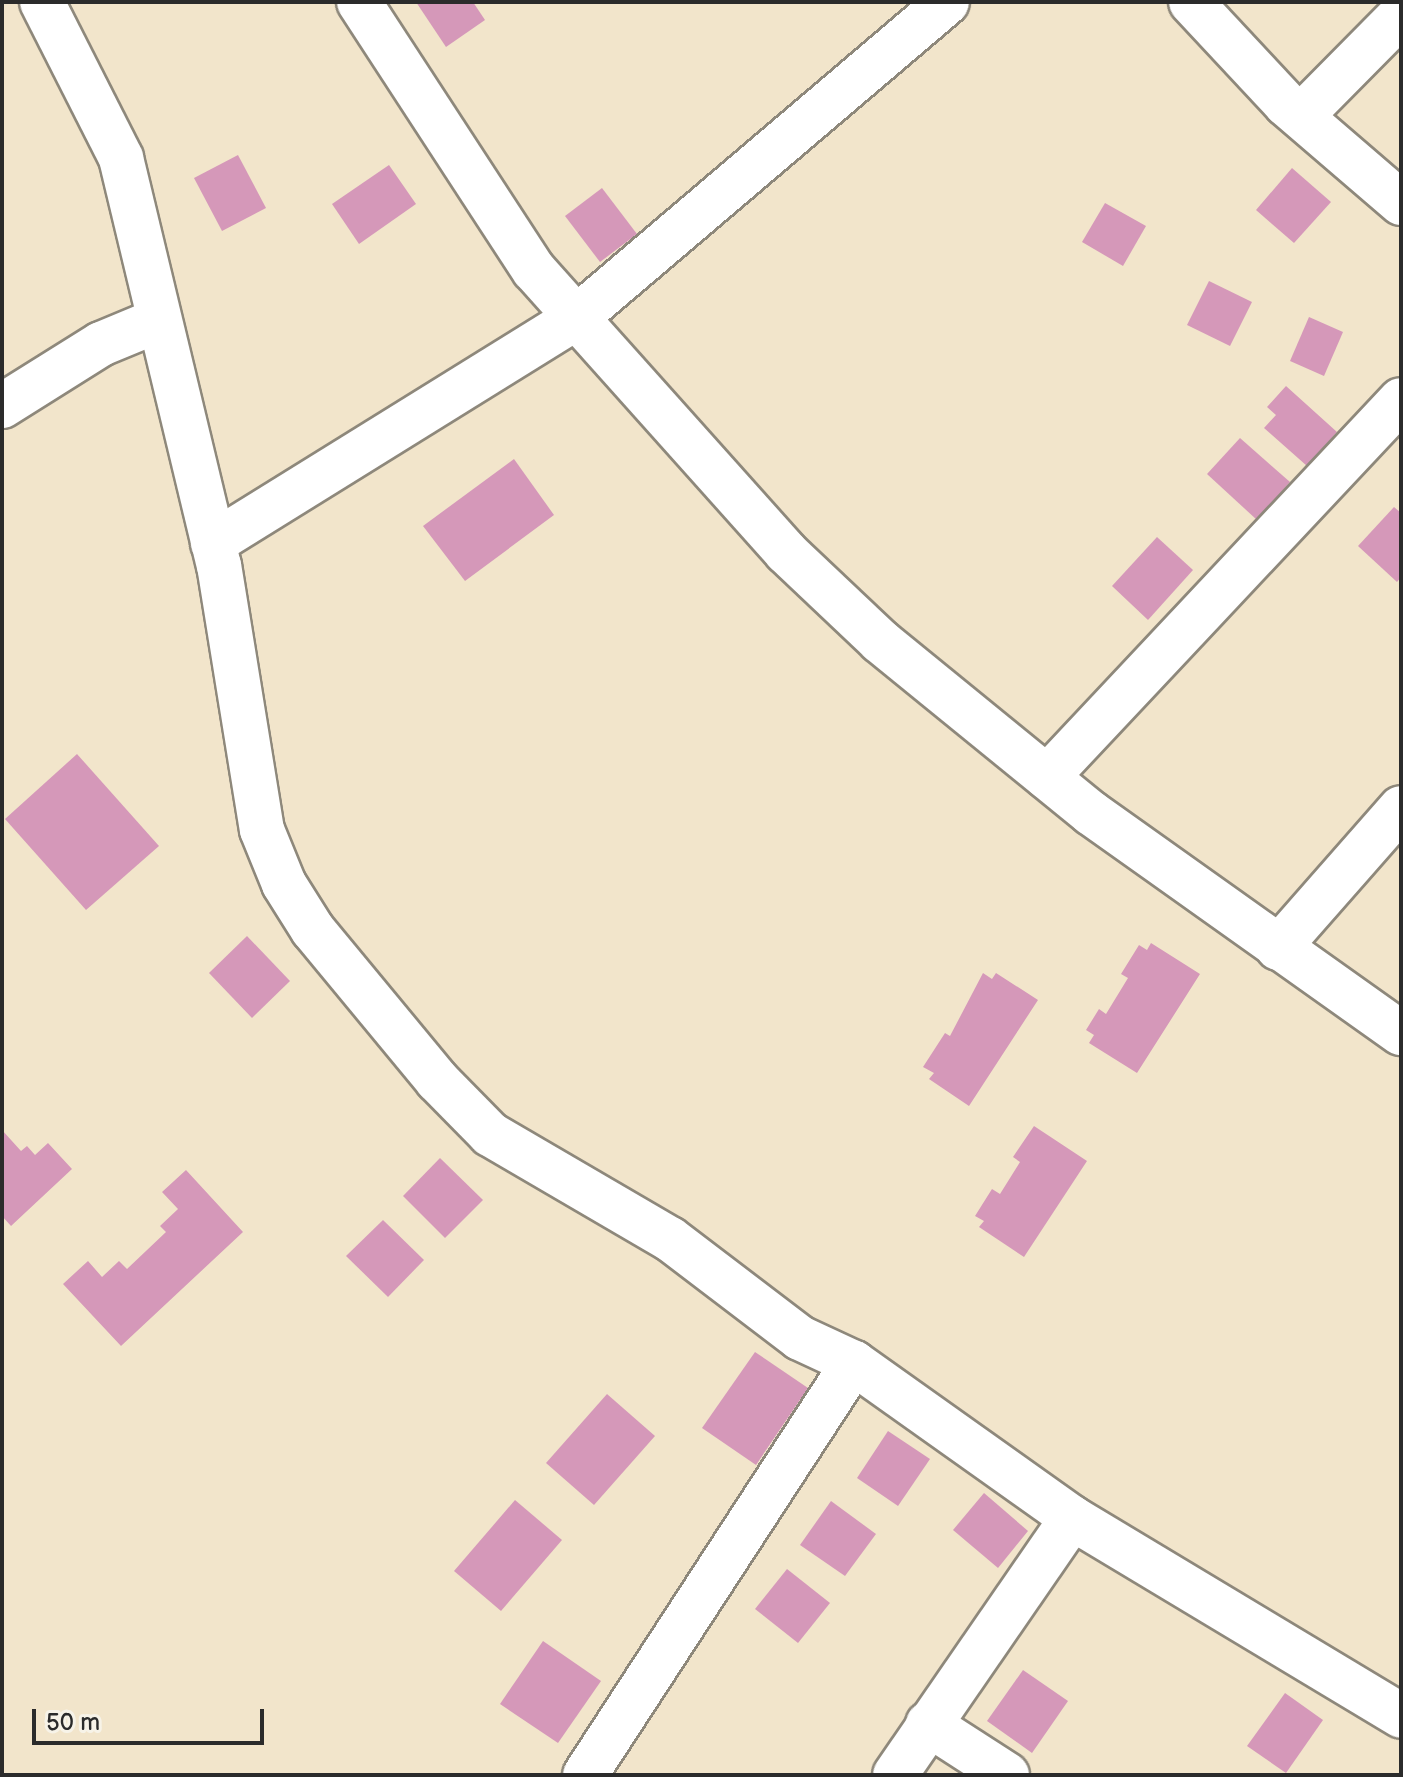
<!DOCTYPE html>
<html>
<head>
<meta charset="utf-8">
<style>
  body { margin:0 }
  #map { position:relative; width:1403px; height:1777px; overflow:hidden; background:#f2e5cb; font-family:"Balsamiq Sans",sans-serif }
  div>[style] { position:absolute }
  .building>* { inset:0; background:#d598b9 }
  .roads { filter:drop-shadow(2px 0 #8e887b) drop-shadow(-2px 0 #8e887b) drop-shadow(0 2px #8e887b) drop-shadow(0 -2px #8e887b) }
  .minor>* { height:44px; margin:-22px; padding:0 22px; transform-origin:22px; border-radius:22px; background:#fff }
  span { translate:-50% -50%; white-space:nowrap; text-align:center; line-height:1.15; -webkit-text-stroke:6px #f7f3e8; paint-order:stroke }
  .frame { position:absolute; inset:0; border:4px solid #2b2b2b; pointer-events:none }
  .scale { position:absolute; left:32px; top:1709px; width:232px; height:36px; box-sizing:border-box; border:4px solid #2b2b2b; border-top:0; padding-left:10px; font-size:24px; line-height:28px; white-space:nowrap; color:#2b2b2b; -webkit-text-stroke:6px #f7f3e8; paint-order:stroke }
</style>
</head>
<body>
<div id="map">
  <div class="building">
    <i style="clip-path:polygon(416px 2px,473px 2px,485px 20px,446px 47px)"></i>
    <i style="clip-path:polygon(238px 155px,266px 208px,222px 231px,194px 178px)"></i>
    <i style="clip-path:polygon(389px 165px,416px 204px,359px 244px,332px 204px)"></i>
    <i style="clip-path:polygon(1292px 168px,1331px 202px,1294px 243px,1256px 210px)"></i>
    <i style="clip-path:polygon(602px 188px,637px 234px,600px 262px,565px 216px)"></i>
    <i style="clip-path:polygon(1105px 203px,1146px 226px,1123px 266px,1082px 242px)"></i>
    <i style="clip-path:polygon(1209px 281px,1252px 302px,1230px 346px,1187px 325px)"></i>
    <i style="clip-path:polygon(1309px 317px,1343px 332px,1324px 376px,1290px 361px)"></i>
    <i style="clip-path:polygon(1286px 386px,1337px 432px,1307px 466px,1264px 428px,1276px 415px,1267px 407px)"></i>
    <i style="clip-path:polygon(1240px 438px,1290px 482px,1257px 520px,1207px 474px)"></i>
    <i style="clip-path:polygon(514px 459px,554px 515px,465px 581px,423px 526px)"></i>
    <i style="clip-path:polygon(1394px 507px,1401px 513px,1401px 577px,1397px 582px,1358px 546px)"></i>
    <i style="clip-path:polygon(1157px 537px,1193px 570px,1148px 620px,1112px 586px)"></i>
    <i style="clip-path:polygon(77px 754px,159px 846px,86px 910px,5px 819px)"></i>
    <i style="clip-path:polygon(247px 936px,290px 981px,252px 1018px,209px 973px)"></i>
    <i style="clip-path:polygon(1151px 943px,1200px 974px,1137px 1073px,1089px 1043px,1094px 1035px,1086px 1030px,1099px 1009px,1106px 1014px,1128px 978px,1121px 974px,1139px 945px,1147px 950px)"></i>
    <i style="clip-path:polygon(983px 973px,992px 979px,996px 973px,1038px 1000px,969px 1106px,929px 1079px,934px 1073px,923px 1067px,945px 1033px,950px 1036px)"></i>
    <i style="clip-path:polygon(1034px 1126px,1087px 1161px,1024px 1257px,979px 1227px,984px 1221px,975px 1216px,992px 1189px,1000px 1194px,1020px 1162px,1013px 1157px)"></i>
    <i style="clip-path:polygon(2px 1130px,21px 1151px,27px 1146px,35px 1155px,48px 1143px,72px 1169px,11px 1226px,2px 1216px)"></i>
    <i style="clip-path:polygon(440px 1158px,483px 1200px,445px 1238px,403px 1196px)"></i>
    <i style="clip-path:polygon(186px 1170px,243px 1232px,121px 1346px,63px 1284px,88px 1261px,102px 1277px,119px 1261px,127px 1269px,166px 1232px,160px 1226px,178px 1209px,162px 1192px)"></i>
    <i style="clip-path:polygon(383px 1220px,424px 1260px,388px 1297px,346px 1256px)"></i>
    <i style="clip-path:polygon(755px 1352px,808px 1388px,756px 1465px,702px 1428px)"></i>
    <i style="clip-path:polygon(607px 1394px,655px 1436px,594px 1505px,546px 1463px)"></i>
    <i style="clip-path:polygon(888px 1431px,930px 1459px,898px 1506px,857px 1478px)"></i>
    <i style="clip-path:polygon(984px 1493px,1028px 1531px,998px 1568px,953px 1530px)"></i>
    <i style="clip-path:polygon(515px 1500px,562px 1540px,501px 1611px,454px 1571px)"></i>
    <i style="clip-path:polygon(831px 1501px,876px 1534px,845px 1576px,800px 1545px)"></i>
    <i style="clip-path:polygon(787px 1569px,830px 1603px,798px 1643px,755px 1609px)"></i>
    <i style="clip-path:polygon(543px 1641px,601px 1681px,558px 1743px,500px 1704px)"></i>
    <i style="clip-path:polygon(1023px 1670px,1068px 1701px,1032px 1753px,987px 1721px)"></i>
    <i style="clip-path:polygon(1285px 1693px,1323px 1720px,1286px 1773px,1247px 1746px)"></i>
  </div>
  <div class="roads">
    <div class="minor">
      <i style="left:42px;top:2px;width:175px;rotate:63.1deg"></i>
      <i style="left:121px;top:158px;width:419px;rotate:76.5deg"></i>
      <i style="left:219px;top:565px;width:268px;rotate:80.8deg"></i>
      <i style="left:262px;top:830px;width:58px;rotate:67.8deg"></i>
      <i style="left:284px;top:884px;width:54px;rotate:57.8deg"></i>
      <i style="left:313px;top:930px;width:195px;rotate:50.4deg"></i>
      <i style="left:437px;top:1080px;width:76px;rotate:45.5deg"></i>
      <i style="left:490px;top:1134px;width:208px;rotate:30.3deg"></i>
      <i style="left:670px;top:1239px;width:163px;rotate:37.3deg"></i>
      <i style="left:800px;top:1338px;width:60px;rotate:24.8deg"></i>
      <i style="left:854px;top:1363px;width:267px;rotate:35.4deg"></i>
      <i style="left:1072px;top:1518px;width:384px;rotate:31deg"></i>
      <i style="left:359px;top:2px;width:320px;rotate:56.9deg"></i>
      <i style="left:534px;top:270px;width:378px;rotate:48.2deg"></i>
      <i style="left:786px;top:552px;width:129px;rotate:43.4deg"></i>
      <i style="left:880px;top:641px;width:272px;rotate:39.2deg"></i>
      <i style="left:1091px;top:813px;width:380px;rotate:35.4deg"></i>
      <i style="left:1191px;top:2px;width:139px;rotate:47deg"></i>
      <i style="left:1286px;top:104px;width:152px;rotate:40.7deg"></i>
      <i style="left:1301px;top:116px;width:142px;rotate:-45.3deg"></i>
      <i style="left:2px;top:406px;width:117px;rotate:-32.1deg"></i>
      <i style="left:101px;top:344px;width:63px;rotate:-22.5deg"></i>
      <i style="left:213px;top:543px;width:427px;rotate:-31.8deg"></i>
      <i style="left:576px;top:318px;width:487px;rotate:-40.4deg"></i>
      <i style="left:1047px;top:777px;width:517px;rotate:-46.8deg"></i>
      <i style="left:1278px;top:948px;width:186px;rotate:-48.7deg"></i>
      <i style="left:928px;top:1724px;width:94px;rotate:32.8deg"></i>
      <i style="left:585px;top:1775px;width:492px;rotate:-56.9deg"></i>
      <i style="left:895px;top:1775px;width:312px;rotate:-55.4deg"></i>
    </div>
  </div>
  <div class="frame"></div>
  <div class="scale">50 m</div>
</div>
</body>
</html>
